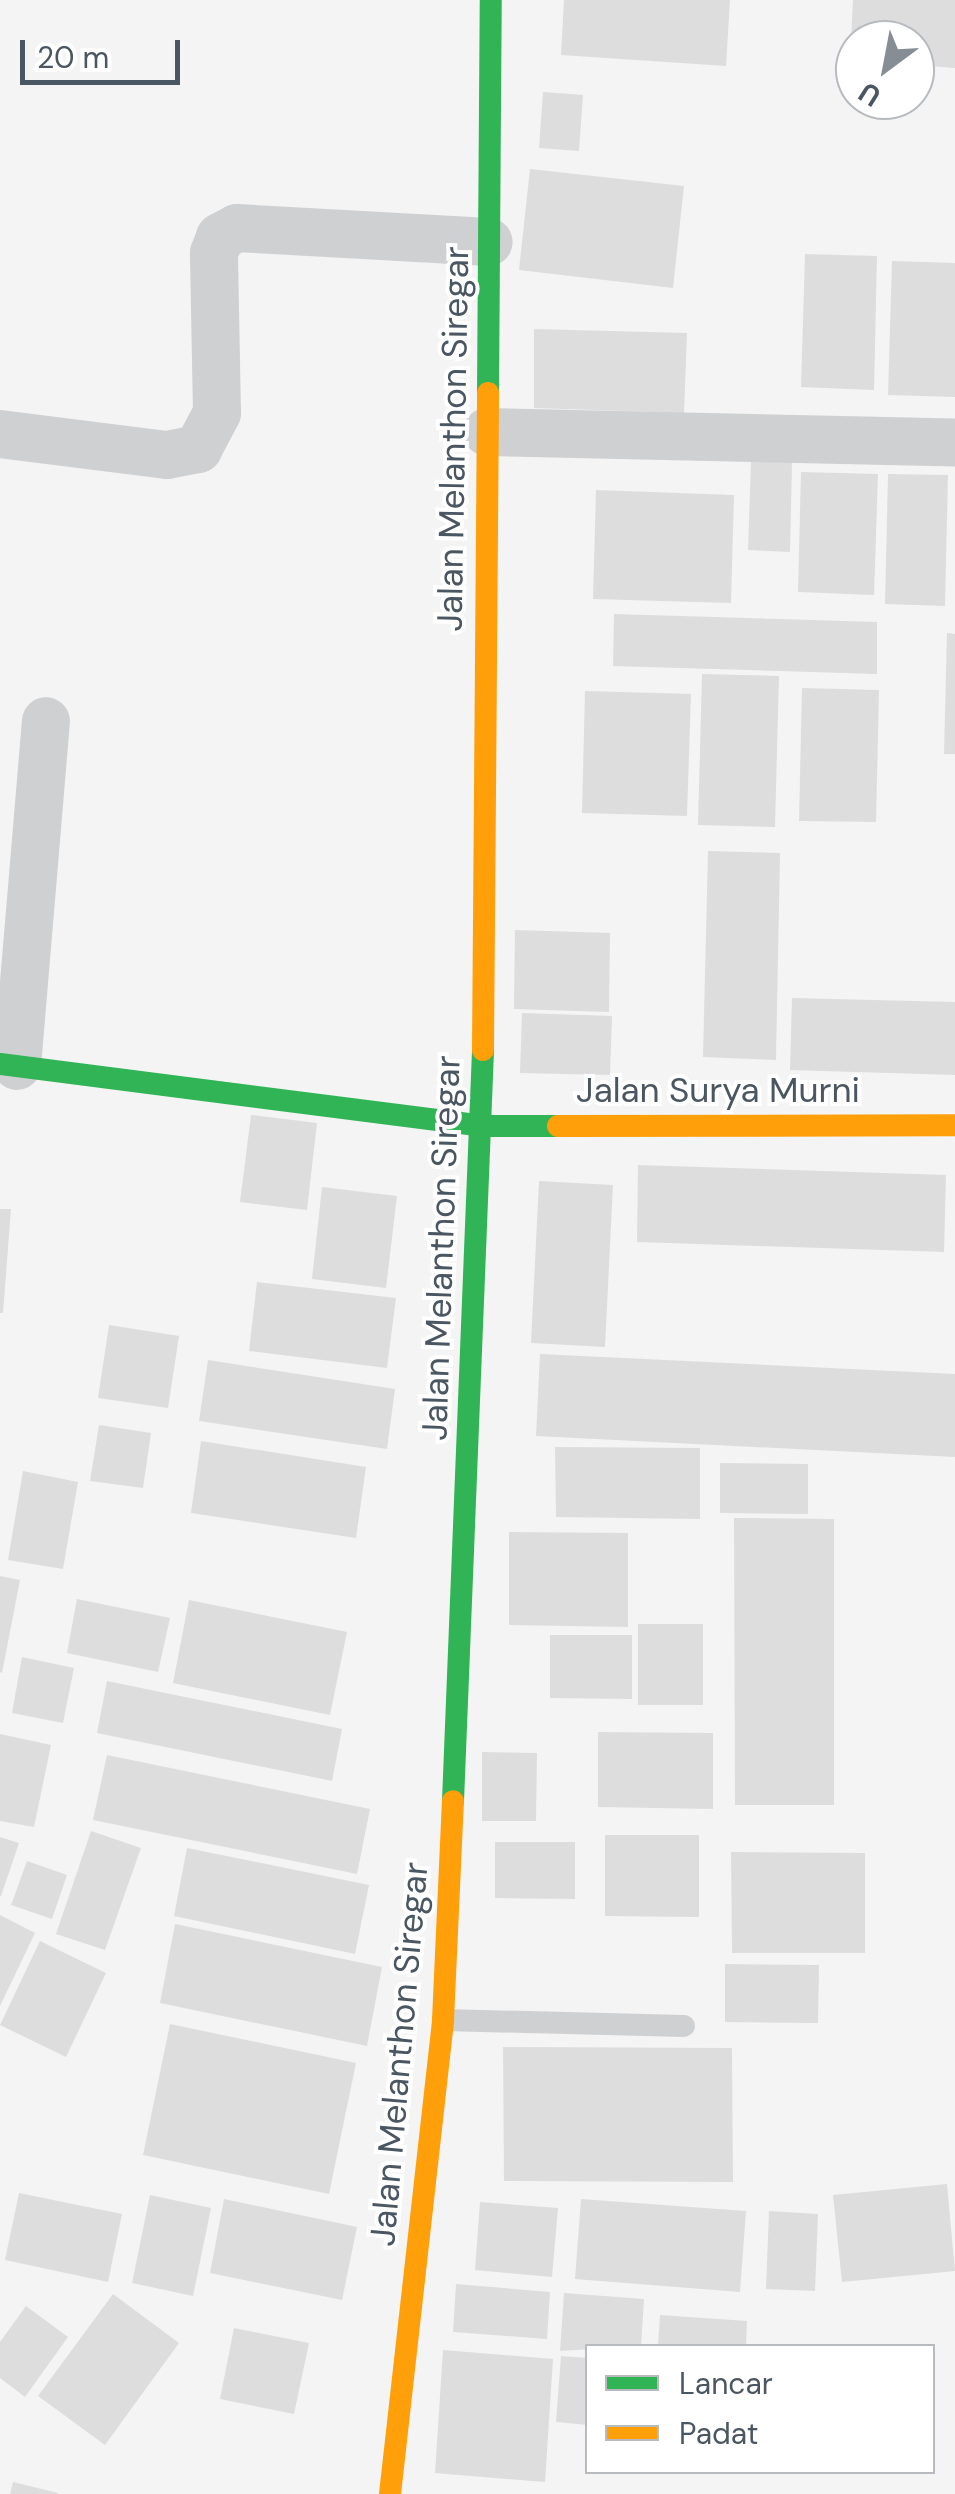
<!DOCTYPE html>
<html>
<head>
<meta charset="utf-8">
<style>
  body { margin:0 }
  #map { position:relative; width:955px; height:2494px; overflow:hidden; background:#f4f4f4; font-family:"DM Sans",sans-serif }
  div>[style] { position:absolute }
  .building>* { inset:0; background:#ddddde }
  .lane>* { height:22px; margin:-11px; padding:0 11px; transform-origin:11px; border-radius:11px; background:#ced0d2 }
  .street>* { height:48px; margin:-24px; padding:0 24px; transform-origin:24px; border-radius:24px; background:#ced0d2 }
  .fast>* { height:22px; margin:-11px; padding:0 11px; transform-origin:11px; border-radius:11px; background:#30b455 }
  .slow>* { height:22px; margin:-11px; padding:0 11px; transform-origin:11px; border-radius:11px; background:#ff9f0a }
  span { translate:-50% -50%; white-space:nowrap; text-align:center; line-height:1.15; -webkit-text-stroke:8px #fff; paint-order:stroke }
  .street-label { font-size:35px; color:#4a5661 }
  .legend { position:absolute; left:585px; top:2344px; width:350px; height:130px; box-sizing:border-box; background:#fff; border:2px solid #b7bbc0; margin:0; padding:12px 18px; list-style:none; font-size:30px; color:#4a5661 }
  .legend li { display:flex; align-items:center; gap:20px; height:50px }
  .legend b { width:50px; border:2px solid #b7bbc0 }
  .north { position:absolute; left:835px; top:20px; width:100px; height:100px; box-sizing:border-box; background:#fff; border:2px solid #b7bbc0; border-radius:50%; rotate:212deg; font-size:28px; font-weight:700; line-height:40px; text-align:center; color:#4a5661 }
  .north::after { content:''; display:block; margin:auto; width:35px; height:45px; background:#868d94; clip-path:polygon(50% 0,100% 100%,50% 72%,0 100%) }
  .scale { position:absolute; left:20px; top:40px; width:160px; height:45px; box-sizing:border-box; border:5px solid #4a5661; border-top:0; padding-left:12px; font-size:30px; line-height:35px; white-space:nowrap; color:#4a5661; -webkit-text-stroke:8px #fff; paint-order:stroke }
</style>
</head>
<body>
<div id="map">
  <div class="building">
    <i style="clip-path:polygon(564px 0,730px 0,726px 66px,561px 55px)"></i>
    <i style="clip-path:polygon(853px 0,955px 0,955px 68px,915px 65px,915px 40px,855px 40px,850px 61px)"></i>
    <i style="clip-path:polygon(543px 92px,583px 95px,579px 151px,539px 148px)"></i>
    <i style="clip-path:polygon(530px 169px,684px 186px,673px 288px,519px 270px)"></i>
    <i style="clip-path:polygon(805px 254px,877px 256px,874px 390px,801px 387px)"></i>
    <i style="clip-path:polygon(892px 261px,955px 263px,955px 397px,888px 395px)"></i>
    <i style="clip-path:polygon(534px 329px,687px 333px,684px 413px,534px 408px)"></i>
    <i style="clip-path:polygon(751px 461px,792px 462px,790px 552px,748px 550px)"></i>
    <i style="clip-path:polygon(801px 472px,878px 474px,874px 595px,798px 592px)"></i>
    <i style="clip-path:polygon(888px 474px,948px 475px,945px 606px,885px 604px)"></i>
    <i style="clip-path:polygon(596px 490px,734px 495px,731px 603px,593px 599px)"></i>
    <i style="clip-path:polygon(614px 614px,877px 622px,877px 674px,613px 666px)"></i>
    <i style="clip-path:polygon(947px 633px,955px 634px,955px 754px,944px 754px)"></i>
    <i style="clip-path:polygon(702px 674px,779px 676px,775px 827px,698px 825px)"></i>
    <i style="clip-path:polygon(802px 688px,879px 690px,876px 822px,799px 821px)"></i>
    <i style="clip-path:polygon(585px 691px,691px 694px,687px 816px,582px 813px)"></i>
    <i style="clip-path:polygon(708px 851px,780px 853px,776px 1060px,703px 1057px)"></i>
    <i style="clip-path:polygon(515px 930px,610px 933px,609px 1012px,514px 1009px)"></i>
    <i style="clip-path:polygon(792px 998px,955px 1002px,955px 1075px,790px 1070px)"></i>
    <i style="clip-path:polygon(522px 1013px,612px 1016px,610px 1075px,520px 1073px)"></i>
    <i style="clip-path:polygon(251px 1115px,317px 1123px,307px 1210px,240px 1202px)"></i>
    <i style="clip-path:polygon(638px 1165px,946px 1175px,944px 1252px,637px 1242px)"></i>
    <i style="clip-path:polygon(539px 1181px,613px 1185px,605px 1347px,531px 1343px)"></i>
    <i style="clip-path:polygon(322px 1187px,397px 1196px,386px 1288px,312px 1279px)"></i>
    <i style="clip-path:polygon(0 1209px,11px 1209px,3px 1313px,0 1313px)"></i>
    <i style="clip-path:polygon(257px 1282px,396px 1298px,387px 1368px,249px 1351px)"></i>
    <i style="clip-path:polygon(109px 1325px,179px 1336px,168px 1408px,98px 1398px)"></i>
    <i style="clip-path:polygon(540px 1354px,955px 1374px,955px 1457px,536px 1436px)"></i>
    <i style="clip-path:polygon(208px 1360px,395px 1389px,387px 1449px,199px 1421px)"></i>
    <i style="clip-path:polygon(99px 1425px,151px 1433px,143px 1488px,90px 1481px)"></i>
    <i style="clip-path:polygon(201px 1441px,366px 1467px,356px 1538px,191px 1513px)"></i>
    <i style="clip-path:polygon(555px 1447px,700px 1448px,700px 1519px,556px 1517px)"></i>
    <i style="clip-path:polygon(720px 1463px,808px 1464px,808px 1514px,720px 1513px)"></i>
    <i style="clip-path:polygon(23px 1471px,78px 1482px,63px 1569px,8px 1560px)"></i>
    <i style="clip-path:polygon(734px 1518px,834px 1519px,834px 1805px,735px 1805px)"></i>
    <i style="clip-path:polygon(509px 1532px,628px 1533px,628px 1627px,509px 1625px)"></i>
    <i style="clip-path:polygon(0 1576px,20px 1580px,2px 1673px,0 1672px)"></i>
    <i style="clip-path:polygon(77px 1599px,170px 1618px,158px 1672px,67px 1653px)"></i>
    <i style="clip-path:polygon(189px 1600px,347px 1632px,330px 1715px,173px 1683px)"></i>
    <i style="clip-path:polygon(638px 1624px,703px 1624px,703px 1705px,638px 1705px)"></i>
    <i style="clip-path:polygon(550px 1635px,632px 1635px,632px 1699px,550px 1698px)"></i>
    <i style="clip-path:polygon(22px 1657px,74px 1668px,63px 1723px,12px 1713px)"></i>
    <i style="clip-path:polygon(107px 1681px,342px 1729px,332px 1781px,97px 1733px)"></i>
    <i style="clip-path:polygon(598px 1732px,713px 1733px,713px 1809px,598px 1807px)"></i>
    <i style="clip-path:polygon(0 1734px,51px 1745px,34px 1827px,0 1821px)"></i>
    <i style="clip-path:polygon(482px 1752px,537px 1753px,536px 1821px,482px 1821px)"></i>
    <i style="clip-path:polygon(107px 1755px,370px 1809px,357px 1874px,93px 1820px)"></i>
    <i style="clip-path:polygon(91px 1831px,141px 1848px,105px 1950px,56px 1934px)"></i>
    <i style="clip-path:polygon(605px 1835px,699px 1835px,699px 1917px,605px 1916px)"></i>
    <i style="clip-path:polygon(0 1837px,19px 1843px,1px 1896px,0 1896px)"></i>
    <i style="clip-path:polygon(495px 1842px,575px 1842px,575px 1899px,495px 1898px)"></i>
    <i style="clip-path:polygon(187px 1848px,369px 1885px,355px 1954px,174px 1916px)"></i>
    <i style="clip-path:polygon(731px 1852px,865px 1853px,865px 1953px,732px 1953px)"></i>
    <i style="clip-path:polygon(27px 1861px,67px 1875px,52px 1919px,11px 1905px)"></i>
    <i style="clip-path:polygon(0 1915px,35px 1933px,0 2006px)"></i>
    <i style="clip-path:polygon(175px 1924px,382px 1967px,367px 2046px,160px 2003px)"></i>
    <i style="clip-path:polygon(40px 1941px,106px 1973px,66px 2057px,0 2025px)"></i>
    <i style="clip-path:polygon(725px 1964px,819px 1965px,818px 2023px,725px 2022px)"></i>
    <i style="clip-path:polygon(170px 2024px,356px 2063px,329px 2194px,143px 2155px)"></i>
    <i style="clip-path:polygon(503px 2047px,732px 2048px,733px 2182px,504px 2181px)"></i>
    <i style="clip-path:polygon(947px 2184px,955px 2271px,842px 2282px,833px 2195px)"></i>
    <i style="clip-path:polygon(19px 2193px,122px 2214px,108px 2282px,5px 2260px)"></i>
    <i style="clip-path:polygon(150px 2195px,211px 2208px,193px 2296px,132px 2283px)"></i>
    <i style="clip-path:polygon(224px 2199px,357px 2227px,342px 2300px,210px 2273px)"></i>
    <i style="clip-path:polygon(581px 2199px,746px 2211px,740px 2292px,575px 2279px)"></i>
    <i style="clip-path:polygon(480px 2202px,558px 2208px,552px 2277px,475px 2270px)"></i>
    <i style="clip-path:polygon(769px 2211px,818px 2214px,815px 2291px,766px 2289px)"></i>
    <i style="clip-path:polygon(456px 2284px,550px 2292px,547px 2339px,453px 2332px)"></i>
    <i style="clip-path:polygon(564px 2293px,644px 2299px,641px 2346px,560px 2351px)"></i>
    <i style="clip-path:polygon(113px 2294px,179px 2343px,105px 2445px,38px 2396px)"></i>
    <i style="clip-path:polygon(26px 2306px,68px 2337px,25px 2397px,0 2378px,0 2342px)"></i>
    <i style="clip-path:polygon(660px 2315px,747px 2321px,746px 2346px,658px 2346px)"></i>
    <i style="clip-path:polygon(234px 2328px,309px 2343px,294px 2414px,220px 2399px)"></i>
    <i style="clip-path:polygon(443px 2350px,553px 2359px,545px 2482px,435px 2473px)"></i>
    <i style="clip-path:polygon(561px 2356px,588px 2358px,588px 2425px,556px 2422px)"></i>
    <i style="clip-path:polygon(13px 2482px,58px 2493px,58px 2494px,10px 2494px)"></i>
  </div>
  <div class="lane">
    <i style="left:443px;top:2020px;width:241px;rotate:1.4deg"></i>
  </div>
  <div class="street">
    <i style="left:487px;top:432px;width:468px;rotate:1.3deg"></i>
    <i style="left:0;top:434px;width:168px;rotate:7.2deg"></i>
    <i style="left:167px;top:455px;width:32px;rotate:-11deg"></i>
    <i style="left:198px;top:449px;width:41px;rotate:-62.2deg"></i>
    <i style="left:217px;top:413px;width:160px;rotate:-91.1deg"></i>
    <i style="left:214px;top:253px;width:17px;rotate:-69deg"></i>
    <i style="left:220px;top:237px;width:19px;rotate:-28deg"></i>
    <i style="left:237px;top:228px;width:252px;rotate:3.2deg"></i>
    <i style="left:17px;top:1066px;width:346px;rotate:-85.2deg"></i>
  </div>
  <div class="fast">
    <i style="left:488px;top:393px;width:393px;rotate:-89.6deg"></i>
    <i style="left:0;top:1064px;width:486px;rotate:7.3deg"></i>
    <i style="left:482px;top:1126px;width:76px"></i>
    <i style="left:453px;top:1801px;width:752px;rotate:-87.71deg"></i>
  </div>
  <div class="slow">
    <i style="left:483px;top:1050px;width:657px;rotate:-89.56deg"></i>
    <i style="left:558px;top:1126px;width:397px;rotate:-0.1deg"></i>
    <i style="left:390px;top:2494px;width:477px;rotate:-83.6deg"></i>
    <i style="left:443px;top:2020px;width:219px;rotate:-87.4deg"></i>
  </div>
  <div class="street-label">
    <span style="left:453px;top:439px;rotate:-89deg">Jalan Melanthon Siregar</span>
    <span style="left:718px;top:1090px">Jalan Surya Murni</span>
    <span style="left:441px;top:1248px;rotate:-88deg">Jalan Melanthon Siregar</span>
    <span style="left:399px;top:2054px;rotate:-85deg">Jalan Melanthon Siregar</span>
  </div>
  <ul class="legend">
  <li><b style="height:12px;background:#30b455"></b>Lancar</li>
  <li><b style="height:12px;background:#ff9f0a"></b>Padat</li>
  </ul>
  <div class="north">U</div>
  <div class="scale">20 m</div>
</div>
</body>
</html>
